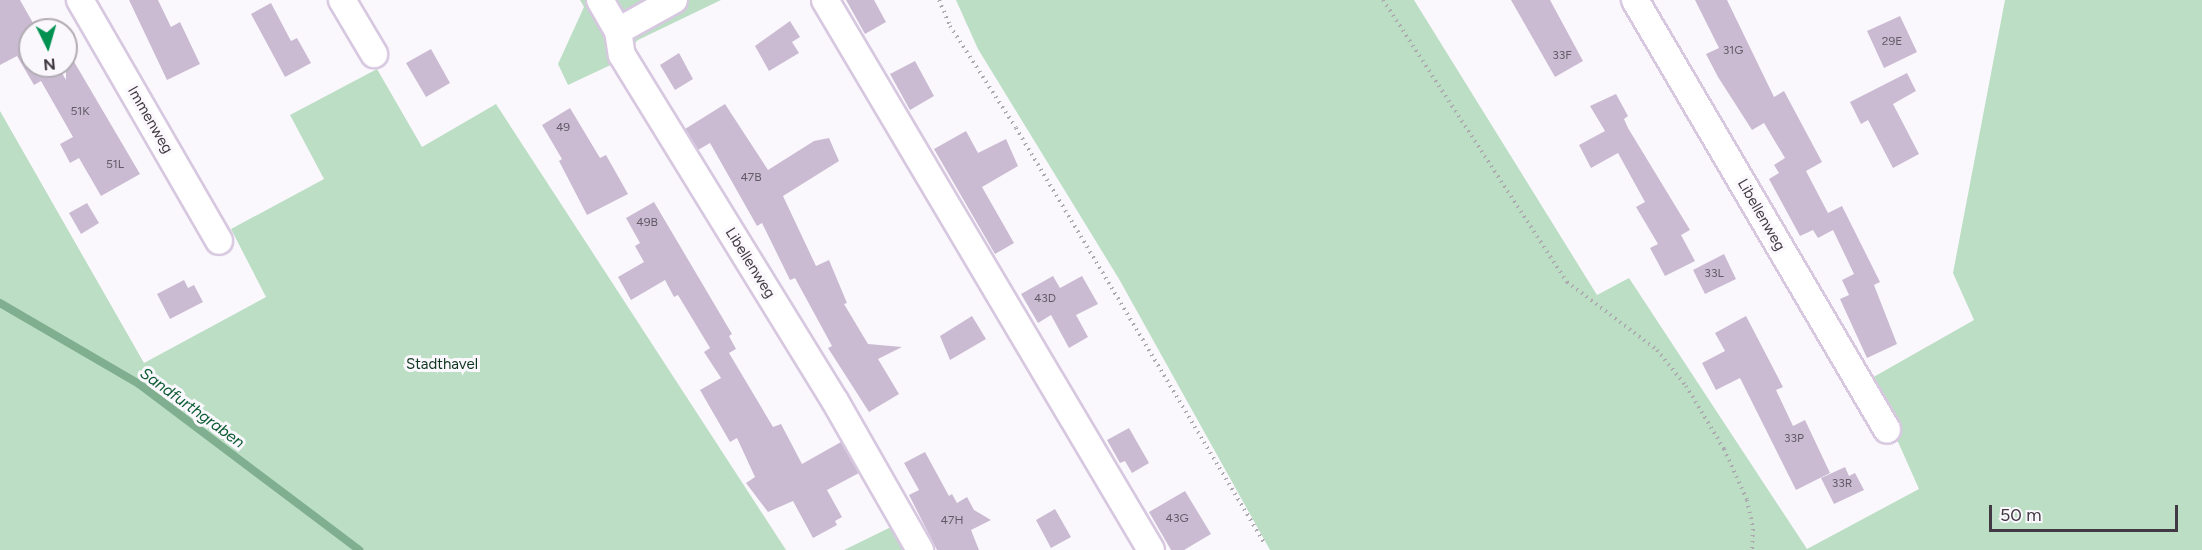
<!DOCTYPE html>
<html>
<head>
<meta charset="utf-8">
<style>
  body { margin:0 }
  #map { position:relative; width:2202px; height:550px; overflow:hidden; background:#fbf8fd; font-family:Figtree,sans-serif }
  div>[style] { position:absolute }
  .green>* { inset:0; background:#bbdec5 }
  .stream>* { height:8px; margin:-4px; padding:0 4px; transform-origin:4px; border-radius:4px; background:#80af8f }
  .building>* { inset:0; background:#cabbd3 }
  .path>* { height:4px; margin-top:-2px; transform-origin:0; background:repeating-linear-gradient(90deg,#aca8af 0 1.5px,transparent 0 6px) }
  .roads { filter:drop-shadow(2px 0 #d7c8e0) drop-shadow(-2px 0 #d7c8e0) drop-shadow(0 2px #d7c8e0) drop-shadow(0 -2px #d7c8e0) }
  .minor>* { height:26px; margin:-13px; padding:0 13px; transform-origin:13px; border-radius:13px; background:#fff }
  span { translate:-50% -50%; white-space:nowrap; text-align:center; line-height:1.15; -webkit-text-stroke:6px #fbf8fd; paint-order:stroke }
  .number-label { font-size:12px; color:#635a68 }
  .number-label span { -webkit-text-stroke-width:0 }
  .street-label { font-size:15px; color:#413a44 }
  .park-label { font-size:15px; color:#0f351f }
  .water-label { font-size:16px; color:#0b5b33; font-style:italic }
  .north { position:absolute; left:18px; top:18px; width:60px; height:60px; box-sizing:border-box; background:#fbf8fd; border:2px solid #b1acb3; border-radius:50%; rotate:175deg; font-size:16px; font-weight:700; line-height:24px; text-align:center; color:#413a44 }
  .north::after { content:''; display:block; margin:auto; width:21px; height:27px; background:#009151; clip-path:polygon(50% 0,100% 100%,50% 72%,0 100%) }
  .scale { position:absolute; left:1989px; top:505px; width:189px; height:27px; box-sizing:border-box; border:3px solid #413a44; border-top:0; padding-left:8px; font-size:18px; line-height:21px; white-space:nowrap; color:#413a44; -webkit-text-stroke:4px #fbf8fd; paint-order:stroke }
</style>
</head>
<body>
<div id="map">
  <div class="green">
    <i style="clip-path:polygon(580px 0,721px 0,638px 40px,617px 62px,568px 85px,558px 64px,584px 7px)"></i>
    <i style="clip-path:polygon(956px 0,1414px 0,1597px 295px,1629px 278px,1807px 549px,1919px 489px,1870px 379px,1974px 320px,1953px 273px,2005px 0,2202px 0,2202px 550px,1270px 550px,1119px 279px,978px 49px)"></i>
    <i style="clip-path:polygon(377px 69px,422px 147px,496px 104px,786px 550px,0 550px,0 111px,144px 363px,266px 297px,231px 229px,324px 179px,290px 115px)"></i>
    <i style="clip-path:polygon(891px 527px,905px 550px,844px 550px)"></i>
  </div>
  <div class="stream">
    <i style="left:0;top:303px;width:161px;rotate:30.2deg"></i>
    <i style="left:139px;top:384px;width:276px;rotate:37deg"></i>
  </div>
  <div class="building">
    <i style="clip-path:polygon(0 0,20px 0,37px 30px,30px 30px,30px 66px,58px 66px,66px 80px,66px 48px,140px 174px,101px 196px,79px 158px,70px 163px,60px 144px,73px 137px,41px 81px,34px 85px,17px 56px,0 65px)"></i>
    <i style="clip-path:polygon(129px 0,158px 0,171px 27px,180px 22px,200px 64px,167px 80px)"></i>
    <i style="clip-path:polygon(846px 0,874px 0,886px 22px,865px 34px)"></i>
    <i style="clip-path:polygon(1511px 0,1550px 0,1583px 61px,1555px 77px)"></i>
    <i style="clip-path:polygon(1695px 0,1727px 0,1774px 97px,1784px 91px,1822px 162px,1806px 171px,1828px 213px,1842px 206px,1880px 282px,1874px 285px,1897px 344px,1867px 358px,1840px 299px,1849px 295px,1842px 280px,1854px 274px,1833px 230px,1818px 238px,1813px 230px,1800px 236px,1769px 179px,1779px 173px,1774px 165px,1785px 158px,1764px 123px,1752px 130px,1718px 77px,1706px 54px,1719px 48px)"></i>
    <i style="clip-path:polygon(271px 3px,291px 41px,297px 38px,311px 63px,285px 77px,251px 14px)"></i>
    <i style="clip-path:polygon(1900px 16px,1917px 52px,1884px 68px,1867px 31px)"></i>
    <i style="clip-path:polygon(790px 21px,800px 37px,792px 42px,799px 53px,769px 71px,755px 46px)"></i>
    <i style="clip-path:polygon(431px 49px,450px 83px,426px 97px,406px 63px)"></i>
    <i style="clip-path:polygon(679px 53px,693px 79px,675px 90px,660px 65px)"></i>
    <i style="clip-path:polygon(915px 61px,934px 96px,910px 110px,890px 74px)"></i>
    <i style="clip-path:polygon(1907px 73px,1916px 91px,1893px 104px,1919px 154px,1893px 168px,1868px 120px,1861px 124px,1850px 102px)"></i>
    <i style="clip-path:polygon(1616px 94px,1628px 116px,1624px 119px,1628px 128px,1690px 230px,1681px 235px,1695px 261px,1665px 276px,1650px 248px,1658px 244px,1636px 207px,1645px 202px,1618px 153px,1591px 168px,1579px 145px,1605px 131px,1590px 106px)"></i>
    <i style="clip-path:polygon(725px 104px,768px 170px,814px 141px,829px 138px,839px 161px,783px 196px,816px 266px,829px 260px,847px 303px,844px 304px,868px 344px,902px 347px,878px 359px,899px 394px,869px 412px,828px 348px,832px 346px,795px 278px,790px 280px,762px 223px,757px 226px,710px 143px,698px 150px,685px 129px)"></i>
    <i style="clip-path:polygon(570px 108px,600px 158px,606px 155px,628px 194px,587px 215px,559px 161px,562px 159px,542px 125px)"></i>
    <i style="clip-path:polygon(966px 131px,978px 153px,1006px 139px,1018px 166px,982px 187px,1014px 243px,995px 254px,934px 149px)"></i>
    <i style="clip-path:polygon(654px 202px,732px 334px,729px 336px,736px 349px,729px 353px,773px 427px,781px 424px,802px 464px,841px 442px,859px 473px,827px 490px,842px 517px,835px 521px,837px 525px,813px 538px,793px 501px,768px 512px,746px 483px,755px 477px,737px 438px,730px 442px,700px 390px,721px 378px,704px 352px,710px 348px,678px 295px,674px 297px,665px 280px,631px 300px,618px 277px,644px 262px,635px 246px,640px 243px,626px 218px)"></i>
    <i style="clip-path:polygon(87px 203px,99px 223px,81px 234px,69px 213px)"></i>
    <i style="clip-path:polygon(1724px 254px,1736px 279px,1705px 294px,1693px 270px)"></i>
    <i style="clip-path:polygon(1053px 276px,1060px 288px,1082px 276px,1098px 304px,1076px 315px,1088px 337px,1069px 348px,1051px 315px,1038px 323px,1021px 294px)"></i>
    <i style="clip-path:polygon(184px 280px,188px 288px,194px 285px,203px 302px,170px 319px,157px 294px)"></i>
    <i style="clip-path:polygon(972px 316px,986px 339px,950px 360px,940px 336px)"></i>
    <i style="clip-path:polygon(1746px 316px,1783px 387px,1776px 390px,1793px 426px,1805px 420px,1830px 473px,1796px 490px,1740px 378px,1716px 390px,1702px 363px,1725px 351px,1715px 333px)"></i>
    <i style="clip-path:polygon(1129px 428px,1149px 463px,1132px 473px,1125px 461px,1120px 463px,1107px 440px)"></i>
    <i style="clip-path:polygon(925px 452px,949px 496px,952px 494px,957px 503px,967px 497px,974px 510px,991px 520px,971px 530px,979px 550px,937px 550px,909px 495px,919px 490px,904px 463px)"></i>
    <i style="clip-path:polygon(1845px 467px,1849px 476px,1855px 473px,1864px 490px,1834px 504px,1821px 478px)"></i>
    <i style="clip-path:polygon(1185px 491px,1211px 534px,1184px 550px,1171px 550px,1149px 512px)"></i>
    <i style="clip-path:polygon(1055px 509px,1071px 537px,1051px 548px,1036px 520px)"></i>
  </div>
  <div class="path">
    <i style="left:939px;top:0;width:28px;rotate:67deg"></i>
    <i style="left:950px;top:26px;width:121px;rotate:57.1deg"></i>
    <i style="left:1016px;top:128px;width:483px;rotate:59.1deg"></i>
    <i style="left:1383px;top:0;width:337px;rotate:56.9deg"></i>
    <i style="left:1567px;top:282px;width:113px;rotate:37.1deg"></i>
    <i style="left:1657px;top:350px;width:46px;rotate:51.1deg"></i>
    <i style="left:1686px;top:386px;width:74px;rotate:58.9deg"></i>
    <i style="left:1724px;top:449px;width:56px;rotate:65.7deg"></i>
    <i style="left:1747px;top:500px;width:30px;rotate:78deg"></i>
    <i style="left:1753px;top:529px;width:21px;rotate:93deg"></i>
  </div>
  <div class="roads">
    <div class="minor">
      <i style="left:80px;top:0;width:278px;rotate:60deg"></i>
      <i style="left:342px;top:0;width:63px;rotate:59.3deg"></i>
      <i style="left:600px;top:0;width:36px;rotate:60deg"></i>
      <i style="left:618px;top:31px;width:24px;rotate:81deg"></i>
      <i style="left:622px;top:55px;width:406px;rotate:58.4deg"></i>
      <i style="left:835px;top:401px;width:172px;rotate:60.3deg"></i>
      <i style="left:825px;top:0;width:639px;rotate:59.34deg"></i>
      <i style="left:1635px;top:0;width:498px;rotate:59.6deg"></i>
      <i style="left:618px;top:31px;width:64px;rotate:-29deg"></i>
    </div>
  </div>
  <div class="number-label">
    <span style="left:1892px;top:42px">29E</span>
    <span style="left:1733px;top:51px">31G</span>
    <span style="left:1562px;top:56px">33F</span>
    <span style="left:80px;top:112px">51K</span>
    <span style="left:563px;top:128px">49</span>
    <span style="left:115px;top:165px">51L</span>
    <span style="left:751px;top:178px">47B</span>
    <span style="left:647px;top:223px">49B</span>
    <span style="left:1714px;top:274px">33L</span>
    <span style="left:1045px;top:299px">43D</span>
    <span style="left:1794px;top:439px">33P</span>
    <span style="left:1842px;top:484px">33R</span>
    <span style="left:1177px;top:519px">43G</span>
    <span style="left:952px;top:521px">47H</span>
  </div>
  <div class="street-label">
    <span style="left:150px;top:120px;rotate:60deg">Immenweg</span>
    <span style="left:1761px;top:215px;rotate:60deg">Libellenweg</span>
    <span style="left:750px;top:263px;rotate:58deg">Libellenweg</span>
  </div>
  <div class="park-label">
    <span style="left:442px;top:365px">Stadthavel</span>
  </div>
  <div class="water-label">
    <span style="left:192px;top:408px;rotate:36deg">Sandfurthgraben</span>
  </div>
  <div class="north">N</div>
  <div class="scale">50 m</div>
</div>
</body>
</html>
